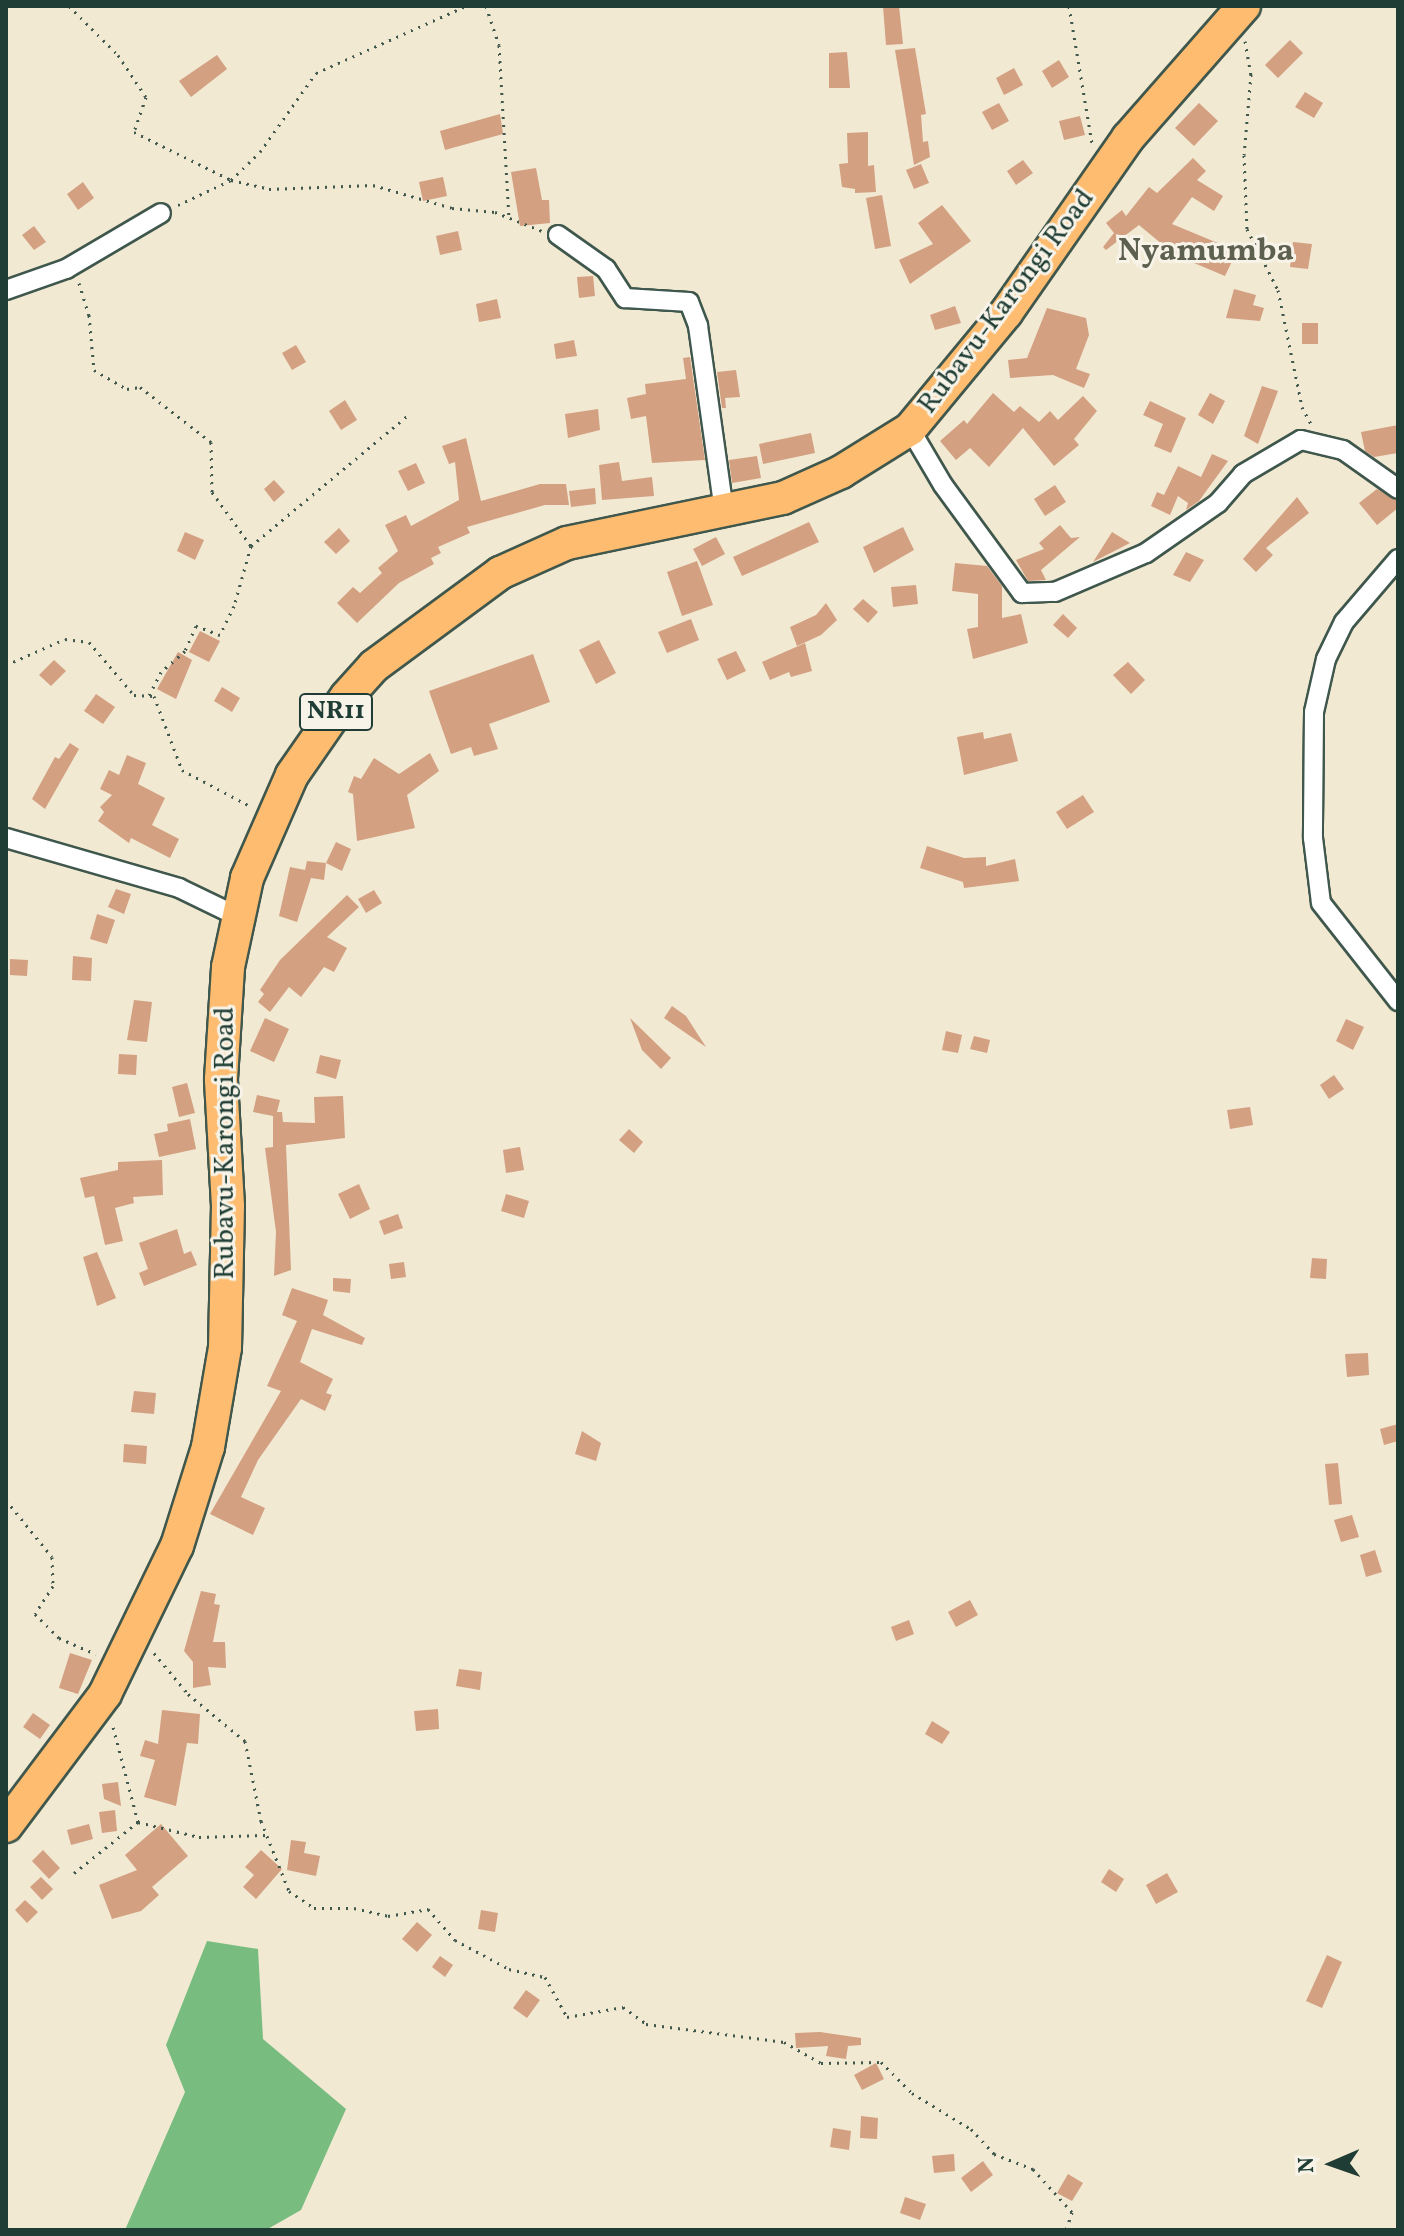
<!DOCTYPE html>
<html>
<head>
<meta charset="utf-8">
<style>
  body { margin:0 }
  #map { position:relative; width:1404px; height:2236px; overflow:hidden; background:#f2e9d3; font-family:Vollkorn,serif }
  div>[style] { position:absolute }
  .forest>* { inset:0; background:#78bc80 }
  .building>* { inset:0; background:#d3a082 }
  .path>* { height:3px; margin-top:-1.5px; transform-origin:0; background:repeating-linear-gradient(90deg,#3f574c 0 2px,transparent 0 8px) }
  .roads { filter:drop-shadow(2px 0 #3f574c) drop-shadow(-2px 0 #3f574c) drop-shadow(0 2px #3f574c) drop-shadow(0 -2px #3f574c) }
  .minor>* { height:18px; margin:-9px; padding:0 9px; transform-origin:9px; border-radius:9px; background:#fff }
  .trunk>* { height:32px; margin:-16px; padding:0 16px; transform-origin:16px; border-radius:16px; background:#febc70 }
  span { translate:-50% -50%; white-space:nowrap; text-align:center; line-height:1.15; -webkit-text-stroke:6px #f7f3e8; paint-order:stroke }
  .shield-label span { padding:2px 6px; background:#f7f3e8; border:2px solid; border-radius:6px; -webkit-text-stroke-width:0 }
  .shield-label { font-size:26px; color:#1f3d34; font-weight:700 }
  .street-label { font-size:28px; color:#1f3d34 }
  .quarter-label { font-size:32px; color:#5e604f; font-weight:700 }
  .frame { position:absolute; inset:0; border:8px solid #1f3d34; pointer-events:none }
  .north { position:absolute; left:1292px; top:2124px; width:80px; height:80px; -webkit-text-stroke:6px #f7f3e8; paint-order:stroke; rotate:268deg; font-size:22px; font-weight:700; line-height:32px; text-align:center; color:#1f3d34 }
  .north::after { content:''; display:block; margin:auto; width:28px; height:36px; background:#1f3d34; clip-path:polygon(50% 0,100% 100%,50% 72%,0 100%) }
</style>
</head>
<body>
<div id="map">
  <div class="forest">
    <i style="clip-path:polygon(207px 1941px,258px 1949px,263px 2039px,346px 2109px,301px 2210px,266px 2230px,125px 2230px,185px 2092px,166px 2045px)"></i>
  </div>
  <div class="building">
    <i style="clip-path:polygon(883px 6px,899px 6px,903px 44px,886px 45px)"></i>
    <i style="clip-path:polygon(1290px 40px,1303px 53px,1278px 78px,1265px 65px)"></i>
    <i style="clip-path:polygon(915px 48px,926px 114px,921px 115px,923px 142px,928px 141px,930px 157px,914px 165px,895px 50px)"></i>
    <i style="clip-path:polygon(847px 52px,850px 88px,829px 88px,829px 53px)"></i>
    <i style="clip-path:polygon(217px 55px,227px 69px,191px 97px,179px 81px)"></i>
    <i style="clip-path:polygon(1059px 60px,1069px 77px,1052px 88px,1042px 71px)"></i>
    <i style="clip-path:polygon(1014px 68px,1023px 85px,1004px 95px,996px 78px)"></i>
    <i style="clip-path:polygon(1305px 92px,1323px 103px,1314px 118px,1295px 107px)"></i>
    <i style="clip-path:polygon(999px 103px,1009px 121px,992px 130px,982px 112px)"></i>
    <i style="clip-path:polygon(1199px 103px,1218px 121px,1194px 146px,1175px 128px)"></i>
    <i style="clip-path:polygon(500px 114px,503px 134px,445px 150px,440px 131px)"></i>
    <i style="clip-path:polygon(1080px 116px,1085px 135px,1064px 140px,1059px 121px)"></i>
    <i style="clip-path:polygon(868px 132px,868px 166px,874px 165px,876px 192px,855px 193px,855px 189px,842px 187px,839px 164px,848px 163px,847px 133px)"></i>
    <i style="clip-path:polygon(1193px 158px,1206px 171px,1197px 180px,1223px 196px,1214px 211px,1192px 197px,1172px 224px,1237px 251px,1225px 276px,1175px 255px,1139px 225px,1106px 250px,1103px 247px,1114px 233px,1106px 223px,1122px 210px,1126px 216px,1149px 187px,1157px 193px)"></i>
    <i style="clip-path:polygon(1023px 160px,1033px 173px,1016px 185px,1007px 171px)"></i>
    <i style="clip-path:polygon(921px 164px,929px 183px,914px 189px,906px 170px)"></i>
    <i style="clip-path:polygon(536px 168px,542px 200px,549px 200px,550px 223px,520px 226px,511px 172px)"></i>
    <i style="clip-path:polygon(443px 177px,447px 196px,423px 201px,419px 182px)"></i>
    <i style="clip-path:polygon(83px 182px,94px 198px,78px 210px,67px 194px)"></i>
    <i style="clip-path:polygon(882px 195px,891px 246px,875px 249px,866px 198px)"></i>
    <i style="clip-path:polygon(942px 205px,971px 241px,910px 284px,899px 260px,933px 244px,918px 223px)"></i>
    <i style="clip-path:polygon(34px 226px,46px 242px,34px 250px,22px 235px)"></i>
    <i style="clip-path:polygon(458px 231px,462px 250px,440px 255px,436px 236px)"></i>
    <i style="clip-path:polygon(1293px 242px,1312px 244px,1308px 269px,1290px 267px)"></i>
    <i style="clip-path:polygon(593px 276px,595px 296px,579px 298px,577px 277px)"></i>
    <i style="clip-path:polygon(1234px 289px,1256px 295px,1253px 305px,1264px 308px,1260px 321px,1226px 318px)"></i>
    <i style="clip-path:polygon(497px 299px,501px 318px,479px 322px,476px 304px)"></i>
    <i style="clip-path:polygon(955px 306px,961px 323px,935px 330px,930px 315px)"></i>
    <i style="clip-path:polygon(1047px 308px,1086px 318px,1089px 335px,1076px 369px,1090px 374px,1084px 388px,1053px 375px,1010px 378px,1008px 360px,1027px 358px)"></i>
    <i style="clip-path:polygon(1302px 323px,1318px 323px,1318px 344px,1302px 344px)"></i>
    <i style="clip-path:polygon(574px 340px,577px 356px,556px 359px,554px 344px)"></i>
    <i style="clip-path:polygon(296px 345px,306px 362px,292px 370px,282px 353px)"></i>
    <i style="clip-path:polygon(690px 357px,705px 460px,652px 463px,646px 416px,631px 419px,627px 398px,646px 394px,645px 384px,686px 379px,683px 358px)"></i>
    <i style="clip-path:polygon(736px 370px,740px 397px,725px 398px,726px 408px,722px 408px,717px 372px)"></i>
    <i style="clip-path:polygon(1262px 386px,1278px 391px,1258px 444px,1244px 436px)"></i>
    <i style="clip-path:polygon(993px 393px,1014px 412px,1020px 406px,1039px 422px,1050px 411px,1058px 420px,1083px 396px,1097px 411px,1074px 439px,1079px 445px,1054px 466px,1023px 428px,989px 467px,970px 448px,956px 460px,940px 441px,964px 420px,967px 424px)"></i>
    <i style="clip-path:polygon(1210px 393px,1225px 401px,1213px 424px,1198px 415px)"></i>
    <i style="clip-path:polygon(345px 400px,357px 420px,341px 430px,329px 411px)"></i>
    <i style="clip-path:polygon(1150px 401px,1186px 418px,1171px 453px,1154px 446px,1163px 424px,1143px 415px)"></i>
    <i style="clip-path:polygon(598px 409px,600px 430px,568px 438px,565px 414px)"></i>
    <i style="clip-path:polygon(1398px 425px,1398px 453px,1374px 457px,1365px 451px,1361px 432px)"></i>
    <i style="clip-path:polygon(811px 433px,815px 453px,763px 464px,759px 444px)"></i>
    <i style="clip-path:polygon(466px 438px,481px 501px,540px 484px,566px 484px,569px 505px,545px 505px,467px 527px,470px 533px,438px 547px,441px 553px,431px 558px,434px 564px,399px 583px,357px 623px,337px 603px,353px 587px,360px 593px,382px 573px,378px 568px,398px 551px,385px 525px,406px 515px,411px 526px,459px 500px,455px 462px,449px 464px,442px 446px)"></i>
    <i style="clip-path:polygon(1212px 454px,1228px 461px,1199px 501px,1186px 510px,1188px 503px,1178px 496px,1170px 515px,1151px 506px,1157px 492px,1164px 495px,1178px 466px,1201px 477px)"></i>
    <i style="clip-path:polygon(757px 456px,761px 478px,732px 483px,729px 460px)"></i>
    <i style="clip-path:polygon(619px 462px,622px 481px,652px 477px,654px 496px,602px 500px,599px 465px)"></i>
    <i style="clip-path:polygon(416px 463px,425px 483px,408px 491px,398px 471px)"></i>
    <i style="clip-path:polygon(274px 480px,285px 492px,274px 502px,264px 489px)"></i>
    <i style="clip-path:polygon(1055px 485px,1066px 502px,1045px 516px,1034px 499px)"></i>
    <i style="clip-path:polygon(595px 488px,596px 504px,571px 507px,569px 491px)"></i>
    <i style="clip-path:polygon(1377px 489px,1398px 501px,1398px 508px,1377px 525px,1359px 503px)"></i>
    <i style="clip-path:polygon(1297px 497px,1309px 513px,1266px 548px,1273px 555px,1256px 572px,1243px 559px)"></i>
    <i style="clip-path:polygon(809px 522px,819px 542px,742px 576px,733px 557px)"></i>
    <i style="clip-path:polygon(1060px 525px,1071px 538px,1080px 537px,1041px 570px,1046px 580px,1028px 581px,1016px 560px,1044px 549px,1039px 543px)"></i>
    <i style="clip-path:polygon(903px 527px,914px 550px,874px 573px,863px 547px)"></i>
    <i style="clip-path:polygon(339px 528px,350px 541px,336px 554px,324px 542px)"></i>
    <i style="clip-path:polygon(185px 532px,204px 540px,195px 560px,177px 551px)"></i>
    <i style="clip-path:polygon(1112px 532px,1130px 543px,1093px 562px,1107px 540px)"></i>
    <i style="clip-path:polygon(716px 537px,725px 554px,702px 566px,693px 549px)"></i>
    <i style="clip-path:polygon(1186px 552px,1204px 560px,1190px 582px,1173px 575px)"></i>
    <i style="clip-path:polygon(697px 561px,713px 605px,682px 616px,667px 572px)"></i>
    <i style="clip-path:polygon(955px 563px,987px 566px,1002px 586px,1002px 618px,1021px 614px,1028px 643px,973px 659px,967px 629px,978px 627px,978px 594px,952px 591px)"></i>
    <i style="clip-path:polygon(916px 585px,918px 604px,893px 607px,891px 587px)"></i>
    <i style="clip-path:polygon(863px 599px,878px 612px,868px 623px,853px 609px)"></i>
    <i style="clip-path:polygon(826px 603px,837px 620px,821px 635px,797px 646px,790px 627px,816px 615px)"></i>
    <i style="clip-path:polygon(1063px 614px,1077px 628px,1068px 638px,1053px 625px)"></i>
    <i style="clip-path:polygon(691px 619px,699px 640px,667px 653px,658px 632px)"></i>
    <i style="clip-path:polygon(200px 631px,220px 641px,209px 662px,189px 652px)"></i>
    <i style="clip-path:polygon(599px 640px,616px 673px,596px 684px,579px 650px)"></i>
    <i style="clip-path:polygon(805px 643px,812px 671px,791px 677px,789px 672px,770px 680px,762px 662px)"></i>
    <i style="clip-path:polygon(736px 651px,746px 671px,727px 680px,717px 659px)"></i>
    <i style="clip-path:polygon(178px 652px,192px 660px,176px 699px,157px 689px)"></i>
    <i style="clip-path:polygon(533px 654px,550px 702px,489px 724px,498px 749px,474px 756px,471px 747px,451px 754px,429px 691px)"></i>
    <i style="clip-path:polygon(54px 660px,66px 671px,51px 686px,39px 675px)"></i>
    <i style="clip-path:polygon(1128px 662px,1145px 680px,1131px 694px,1113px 675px)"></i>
    <i style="clip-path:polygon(222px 687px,240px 698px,232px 712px,214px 701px)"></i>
    <i style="clip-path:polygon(96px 694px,115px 707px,103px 724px,84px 711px)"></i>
    <i style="clip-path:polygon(983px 732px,984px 739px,1011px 733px,1018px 761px,964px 775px,957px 737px)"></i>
    <i style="clip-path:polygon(70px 743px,79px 749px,45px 809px,32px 799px,55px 757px,59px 759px)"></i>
    <i style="clip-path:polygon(430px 753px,439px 771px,407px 795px,415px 828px,357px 841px,353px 794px,348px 792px,354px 776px,361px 779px,374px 758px,399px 774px)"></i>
    <i style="clip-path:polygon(127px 755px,146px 763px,138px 784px,165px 798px,152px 825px,179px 839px,170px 858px,131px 838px,129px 843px,98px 821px,104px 812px,100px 807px,112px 795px,100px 789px,109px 770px,119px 775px)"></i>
    <i style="clip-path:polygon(1083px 795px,1094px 812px,1067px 829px,1056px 812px)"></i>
    <i style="clip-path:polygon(336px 842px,351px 849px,342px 871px,326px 863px)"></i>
    <i style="clip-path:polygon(927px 846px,964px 858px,986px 857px,986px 866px,1015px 859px,1019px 881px,964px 888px,963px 882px,920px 868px)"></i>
    <i style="clip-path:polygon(307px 861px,326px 863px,324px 880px,311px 878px,297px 922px,279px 916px,290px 867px,305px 870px)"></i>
    <i style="clip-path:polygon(116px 889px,131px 894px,124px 914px,108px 907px)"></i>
    <i style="clip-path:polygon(374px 890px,382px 903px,366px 913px,358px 899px)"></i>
    <i style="clip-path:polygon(347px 895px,359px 907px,327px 937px,347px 948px,334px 972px,324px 967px,301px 997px,289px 987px,270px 1012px,258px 1002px,264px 994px,260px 990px,280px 960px)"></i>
    <i style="clip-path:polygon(97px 914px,115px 920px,107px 944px,90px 939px)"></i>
    <i style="clip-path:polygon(73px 956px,92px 958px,91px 981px,72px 980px)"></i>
    <i style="clip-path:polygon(10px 959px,28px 960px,27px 976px,10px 975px)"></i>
    <i style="clip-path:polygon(134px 1000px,152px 1002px,147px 1042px,127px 1040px)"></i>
    <i style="clip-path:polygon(672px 1006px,686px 1016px,706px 1047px,664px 1018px)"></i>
    <i style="clip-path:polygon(265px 1018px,289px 1029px,274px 1062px,250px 1051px)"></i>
    <i style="clip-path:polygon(630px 1018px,671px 1058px,661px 1069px,642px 1050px)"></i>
    <i style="clip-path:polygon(1346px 1019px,1364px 1027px,1353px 1050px,1336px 1041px)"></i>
    <i style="clip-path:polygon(946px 1031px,962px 1035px,958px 1053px,942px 1050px)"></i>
    <i style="clip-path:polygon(974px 1036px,990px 1040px,987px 1053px,970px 1049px)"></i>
    <i style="clip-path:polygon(119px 1054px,137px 1055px,136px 1075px,118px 1074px)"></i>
    <i style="clip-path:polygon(320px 1055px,341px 1060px,336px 1079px,316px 1073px)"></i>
    <i style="clip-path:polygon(1334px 1075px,1344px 1089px,1329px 1099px,1320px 1085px)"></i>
    <i style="clip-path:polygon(187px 1083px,195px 1113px,179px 1117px,172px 1087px)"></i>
    <i style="clip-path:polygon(257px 1095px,280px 1100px,277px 1112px,282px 1112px,283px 1122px,315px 1123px,314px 1097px,343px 1096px,345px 1138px,286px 1145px,291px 1270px,274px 1276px,276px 1232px,265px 1148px,273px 1147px,273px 1116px,253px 1112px)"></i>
    <i style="clip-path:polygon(1250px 1107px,1253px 1125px,1230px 1129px,1227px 1110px)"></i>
    <i style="clip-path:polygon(190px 1119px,196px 1149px,159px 1157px,154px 1134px,168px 1131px,167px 1124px)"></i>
    <i style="clip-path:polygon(629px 1129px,643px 1142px,634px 1153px,619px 1140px)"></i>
    <i style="clip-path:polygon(520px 1147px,524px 1170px,506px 1173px,503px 1150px)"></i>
    <i style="clip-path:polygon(162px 1160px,163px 1195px,133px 1197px,134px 1203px,115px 1208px,123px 1241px,105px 1245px,94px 1196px,85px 1198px,80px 1178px,118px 1170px,118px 1162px)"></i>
    <i style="clip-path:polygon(359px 1184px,370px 1209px,350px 1219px,338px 1194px)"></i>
    <i style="clip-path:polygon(506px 1194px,529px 1201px,524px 1218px,501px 1211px)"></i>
    <i style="clip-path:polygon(398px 1214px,403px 1228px,384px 1235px,379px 1221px)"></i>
    <i style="clip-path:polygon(177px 1229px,184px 1254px,191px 1251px,197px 1265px,144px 1286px,139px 1273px,148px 1269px,139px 1243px)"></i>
    <i style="clip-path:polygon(97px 1252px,116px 1298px,97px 1306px,83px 1257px)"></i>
    <i style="clip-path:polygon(1312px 1258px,1327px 1259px,1326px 1279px,1310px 1278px)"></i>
    <i style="clip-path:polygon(404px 1262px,406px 1277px,391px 1279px,389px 1264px)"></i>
    <i style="clip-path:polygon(333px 1278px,351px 1279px,350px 1293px,333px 1291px)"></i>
    <i style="clip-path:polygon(292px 1288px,328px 1300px,323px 1315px,365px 1338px,362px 1345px,312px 1329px,300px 1362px,333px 1379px,326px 1393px,332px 1395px,325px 1411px,301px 1399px,258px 1460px,241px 1497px,265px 1508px,253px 1535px,210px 1514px,281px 1391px,267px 1386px,297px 1321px,282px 1315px)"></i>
    <i style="clip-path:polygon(1368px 1353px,1369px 1375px,1347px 1377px,1345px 1354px)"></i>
    <i style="clip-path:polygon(134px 1391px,156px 1393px,154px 1414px,131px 1412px)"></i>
    <i style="clip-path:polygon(1398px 1424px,1398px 1441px,1384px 1445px,1380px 1429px)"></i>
    <i style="clip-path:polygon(582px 1431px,601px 1443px,596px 1461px,575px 1454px)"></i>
    <i style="clip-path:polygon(124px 1444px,147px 1446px,146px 1464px,123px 1462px)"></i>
    <i style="clip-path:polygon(1338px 1463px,1342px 1504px,1329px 1505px,1325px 1464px)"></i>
    <i style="clip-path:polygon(1352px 1515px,1359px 1537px,1341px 1542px,1334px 1520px)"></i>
    <i style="clip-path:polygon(1375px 1550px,1382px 1572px,1366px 1577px,1360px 1555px)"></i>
    <i style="clip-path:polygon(201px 1591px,216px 1594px,214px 1604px,220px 1605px,213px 1642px,225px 1642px,226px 1668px,208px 1667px,211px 1685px,193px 1688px,193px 1662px,184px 1651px)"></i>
    <i style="clip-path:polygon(970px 1600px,978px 1615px,956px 1627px,948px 1612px)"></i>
    <i style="clip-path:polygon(909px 1620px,914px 1634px,896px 1641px,891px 1627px)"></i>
    <i style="clip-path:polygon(70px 1653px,92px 1660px,78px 1694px,59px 1688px)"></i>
    <i style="clip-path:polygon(459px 1669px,482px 1672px,480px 1690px,456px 1686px)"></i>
    <i style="clip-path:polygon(438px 1709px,439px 1729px,416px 1731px,414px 1711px)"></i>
    <i style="clip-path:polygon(162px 1710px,200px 1714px,198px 1744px,187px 1743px,176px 1806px,144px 1797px,155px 1760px,140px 1756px,145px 1740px,158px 1744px)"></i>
    <i style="clip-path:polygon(33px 1713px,50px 1725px,40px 1739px,23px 1727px)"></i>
    <i style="clip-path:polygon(932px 1721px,950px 1732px,942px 1744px,925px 1734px)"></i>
    <i style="clip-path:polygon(118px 1782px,121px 1806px,104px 1799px,102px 1784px)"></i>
    <i style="clip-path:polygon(115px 1810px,117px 1831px,102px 1833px,99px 1812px)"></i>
    <i style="clip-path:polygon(89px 1824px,93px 1839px,71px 1845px,67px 1830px)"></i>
    <i style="clip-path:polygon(161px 1824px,188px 1856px,152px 1887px,159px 1895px,141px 1911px,112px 1919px,99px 1885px,137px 1870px,125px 1855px)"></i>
    <i style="clip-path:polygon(291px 1840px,306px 1842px,304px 1853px,320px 1856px,316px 1876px,287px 1870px)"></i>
    <i style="clip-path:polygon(43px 1850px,60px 1868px,49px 1879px,32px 1861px)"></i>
    <i style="clip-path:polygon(261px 1850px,282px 1869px,256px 1899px,243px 1887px,254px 1875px,245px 1867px)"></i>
    <i style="clip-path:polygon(1109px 1869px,1124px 1879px,1116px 1892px,1101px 1882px)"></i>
    <i style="clip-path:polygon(1167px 1873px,1178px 1892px,1156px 1904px,1146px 1885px)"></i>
    <i style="clip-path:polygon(41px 1877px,53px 1889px,42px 1900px,30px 1887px)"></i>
    <i style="clip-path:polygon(25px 1900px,38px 1912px,27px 1923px,15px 1910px)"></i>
    <i style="clip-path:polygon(481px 1910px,498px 1913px,495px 1932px,478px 1929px)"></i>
    <i style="clip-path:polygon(417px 1922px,432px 1935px,417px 1952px,402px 1939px)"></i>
    <i style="clip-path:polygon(1327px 1955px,1342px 1962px,1322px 2008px,1306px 2001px)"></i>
    <i style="clip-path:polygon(440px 1956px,453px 1965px,445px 1977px,432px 1967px)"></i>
    <i style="clip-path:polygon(526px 1990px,540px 2000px,527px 2018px,513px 2008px)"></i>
    <i style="clip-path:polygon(820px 2032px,861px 2038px,861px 2045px,848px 2046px,846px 2059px,826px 2056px,828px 2046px,796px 2048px,795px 2033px)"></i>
    <i style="clip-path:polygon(876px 2063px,884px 2079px,862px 2090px,854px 2075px)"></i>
    <i style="clip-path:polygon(861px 2116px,878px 2118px,877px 2139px,860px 2138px)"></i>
    <i style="clip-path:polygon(833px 2128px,851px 2131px,849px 2150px,830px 2147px)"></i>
    <i style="clip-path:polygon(954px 2154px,955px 2171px,934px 2173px,932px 2156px)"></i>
    <i style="clip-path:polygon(983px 2161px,993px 2175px,971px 2192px,961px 2178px)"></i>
    <i style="clip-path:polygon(1068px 2174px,1083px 2183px,1072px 2201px,1057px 2193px)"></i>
    <i style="clip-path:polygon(905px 2197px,926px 2204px,920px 2220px,900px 2213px)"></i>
  </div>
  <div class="path">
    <i style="left:69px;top:6px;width:69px;rotate:45deg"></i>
    <i style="left:118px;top:55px;width:50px;rotate:56.3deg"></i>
    <i style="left:146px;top:97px;width:37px;rotate:109deg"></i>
    <i style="left:134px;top:132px;width:108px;rotate:26.3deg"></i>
    <i style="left:231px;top:180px;width:39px;rotate:13deg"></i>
    <i style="left:269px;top:189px;width:104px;rotate:-2.2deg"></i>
    <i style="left:373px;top:185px;width:82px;rotate:16.2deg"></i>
    <i style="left:452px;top:208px;width:43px;rotate:5.3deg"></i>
    <i style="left:495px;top:212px;width:51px;rotate:22deg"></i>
    <i style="left:486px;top:6px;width:41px;rotate:71.6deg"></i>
    <i style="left:499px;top:45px;width:171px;rotate:86.7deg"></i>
    <i style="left:1069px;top:6px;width:139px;rotate:80.5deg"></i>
    <i style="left:1245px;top:41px;width:34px;rotate:80deg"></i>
    <i style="left:1251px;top:74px;width:81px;rotate:94.9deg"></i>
    <i style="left:1244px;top:155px;width:74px;rotate:87.7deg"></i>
    <i style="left:1247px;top:229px;width:68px;rotate:63.1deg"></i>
    <i style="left:1278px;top:290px;width:119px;rotate:78.4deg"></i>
    <i style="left:1302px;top:407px;width:19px;rotate:62deg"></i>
    <i style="left:178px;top:205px;width:59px;rotate:-25.3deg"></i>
    <i style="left:231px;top:180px;width:40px;rotate:-44deg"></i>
    <i style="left:260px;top:152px;width:97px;rotate:-54.7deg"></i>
    <i style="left:316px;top:73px;width:164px;rotate:-24.1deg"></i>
    <i style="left:79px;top:283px;width:34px;rotate:73deg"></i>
    <i style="left:89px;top:315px;width:55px;rotate:84.8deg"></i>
    <i style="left:94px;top:370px;width:38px;rotate:30deg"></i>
    <i style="left:127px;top:389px;width:13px;rotate:-9deg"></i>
    <i style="left:140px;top:387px;width:90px;rotate:37.8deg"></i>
    <i style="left:211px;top:442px;width:50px;rotate:88.9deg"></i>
    <i style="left:212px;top:492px;width:67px;rotate:54.2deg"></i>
    <i style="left:251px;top:546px;width:62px;rotate:105.8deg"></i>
    <i style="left:234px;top:606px;width:32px;rotate:116deg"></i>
    <i style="left:220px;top:635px;width:26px;rotate:-159deg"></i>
    <i style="left:196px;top:626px;width:27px;rotate:114deg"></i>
    <i style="left:185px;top:651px;width:32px;rotate:139deg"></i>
    <i style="left:161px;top:672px;width:27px;rotate:117deg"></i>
    <i style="left:251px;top:546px;width:203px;rotate:-39.8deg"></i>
    <i style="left:6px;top:665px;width:64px;rotate:-23.8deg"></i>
    <i style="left:65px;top:639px;width:24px;rotate:7deg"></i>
    <i style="left:89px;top:642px;width:70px;rotate:49.7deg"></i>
    <i style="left:134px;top:695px;width:20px;rotate:3deg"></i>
    <i style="left:154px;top:696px;width:79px;rotate:69.3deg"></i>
    <i style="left:182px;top:770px;width:79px;rotate:27.9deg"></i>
    <i style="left:6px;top:1500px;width:73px;rotate:51.1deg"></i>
    <i style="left:52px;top:1557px;width:29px;rotate:88deg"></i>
    <i style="left:53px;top:1586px;width:33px;rotate:123deg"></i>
    <i style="left:35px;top:1614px;width:34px;rotate:45deg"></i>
    <i style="left:59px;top:1638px;width:40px;rotate:23.4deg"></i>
    <i style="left:154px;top:1653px;width:53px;rotate:50.3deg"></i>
    <i style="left:188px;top:1694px;width:74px;rotate:39.5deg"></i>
    <i style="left:245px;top:1741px;width:82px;rotate:78.7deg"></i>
    <i style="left:261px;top:1821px;width:75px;rotate:68.2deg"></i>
    <i style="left:289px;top:1891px;width:30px;rotate:34deg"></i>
    <i style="left:314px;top:1908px;width:40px"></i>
    <i style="left:354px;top:1908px;width:35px;rotate:13deg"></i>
    <i style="left:388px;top:1916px;width:41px;rotate:-9.9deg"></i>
    <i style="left:428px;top:1909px;width:41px;rotate:48.9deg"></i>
    <i style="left:455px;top:1940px;width:61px;rotate:28.2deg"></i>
    <i style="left:509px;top:1969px;width:37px;rotate:13deg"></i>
    <i style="left:545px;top:1977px;width:46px;rotate:61.2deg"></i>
    <i style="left:567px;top:2017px;width:57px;rotate:-10.1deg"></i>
    <i style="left:623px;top:2007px;width:29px;rotate:36deg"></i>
    <i style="left:646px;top:2024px;width:139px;rotate:7.4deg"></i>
    <i style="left:784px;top:2042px;width:43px;rotate:29.6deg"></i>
    <i style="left:821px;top:2063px;width:60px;rotate:-1deg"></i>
    <i style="left:881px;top:2062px;width:44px;rotate:45deg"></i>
    <i style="left:912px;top:2093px;width:69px;rotate:31.4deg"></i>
    <i style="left:971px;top:2129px;width:34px;rotate:47deg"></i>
    <i style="left:994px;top:2154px;width:42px;rotate:21deg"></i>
    <i style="left:1033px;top:2169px;width:58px;rotate:47.8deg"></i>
    <i style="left:1072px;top:2212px;width:19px;rotate:108deg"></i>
    <i style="left:138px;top:1822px;width:63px;rotate:13.8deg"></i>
    <i style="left:199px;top:1837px;width:69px;rotate:-1.7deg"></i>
    <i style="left:74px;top:1873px;width:82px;rotate:-38.6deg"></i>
    <i style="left:138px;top:1822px;width:98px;rotate:-104.7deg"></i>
  </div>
  <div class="roads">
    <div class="minor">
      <i style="left:558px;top:235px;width:59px;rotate:35.3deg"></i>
      <i style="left:606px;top:269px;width:35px;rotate:57deg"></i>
      <i style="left:625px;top:298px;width:64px;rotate:3.6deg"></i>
      <i style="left:689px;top:302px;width:26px;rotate:69deg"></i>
      <i style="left:698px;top:326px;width:188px;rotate:82deg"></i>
      <i style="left:6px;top:290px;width:64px;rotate:-19.3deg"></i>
      <i style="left:66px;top:269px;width:110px;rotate:-30.5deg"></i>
      <i style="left:910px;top:429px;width:65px;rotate:59.5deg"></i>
      <i style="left:943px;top:485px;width:134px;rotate:53.8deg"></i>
      <i style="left:1022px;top:593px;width:33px;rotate:-2deg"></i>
      <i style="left:1055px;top:592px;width:99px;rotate:-23.2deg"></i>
      <i style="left:1146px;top:553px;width:88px;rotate:-34.8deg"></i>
      <i style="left:1218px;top:503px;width:38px;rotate:-49deg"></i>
      <i style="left:1243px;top:474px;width:67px;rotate:-30.4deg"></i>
      <i style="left:1301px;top:440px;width:43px;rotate:13.4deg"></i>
      <i style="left:1343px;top:450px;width:67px;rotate:35.3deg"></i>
      <i style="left:1398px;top:559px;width:83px;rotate:130.6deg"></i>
      <i style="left:1344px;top:622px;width:41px;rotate:115.9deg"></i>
      <i style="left:1326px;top:659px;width:54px;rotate:102.8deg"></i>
      <i style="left:1314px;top:712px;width:126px;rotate:90.5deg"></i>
      <i style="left:1313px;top:838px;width:65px;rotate:83deg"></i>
      <i style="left:1321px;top:903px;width:125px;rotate:51.8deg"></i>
      <i style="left:6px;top:838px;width:180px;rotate:16.1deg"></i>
      <i style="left:179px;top:888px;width:64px;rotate:25.8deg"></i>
    </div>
    <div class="trunk">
      <i style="left:6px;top:1826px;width:165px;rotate:-53.1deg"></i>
      <i style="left:105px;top:1694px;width:165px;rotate:-64.1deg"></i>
      <i style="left:177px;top:1546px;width:104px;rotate:-72.6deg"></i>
      <i style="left:208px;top:1447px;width:100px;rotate:-80.3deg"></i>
      <i style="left:225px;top:1348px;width:142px;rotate:-88.8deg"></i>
      <i style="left:228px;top:1206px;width:127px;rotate:-93.2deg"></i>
      <i style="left:221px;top:1079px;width:112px;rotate:-86.4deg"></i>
      <i style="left:228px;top:967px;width:91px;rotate:-77.9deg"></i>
      <i style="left:247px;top:878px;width:112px;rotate:-66.4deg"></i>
      <i style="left:292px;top:775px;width:96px;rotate:-55.2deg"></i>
      <i style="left:347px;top:696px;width:40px;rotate:-48deg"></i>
      <i style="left:374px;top:666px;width:157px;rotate:-36.4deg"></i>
      <i style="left:500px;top:573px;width:73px;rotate:-24.1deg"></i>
      <i style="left:567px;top:543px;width:221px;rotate:-11.8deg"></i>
      <i style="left:783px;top:498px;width:64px;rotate:-24.1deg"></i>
      <i style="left:841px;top:472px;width:81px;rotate:-31.9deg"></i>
      <i style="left:910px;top:429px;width:151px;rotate:-50.4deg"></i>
      <i style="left:1006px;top:313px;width:213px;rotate:-55.1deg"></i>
      <i style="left:1128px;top:138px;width:176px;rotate:-48.7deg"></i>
    </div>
  </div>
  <div class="shield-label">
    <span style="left:336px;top:712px">NR11</span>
  </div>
  <div class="street-label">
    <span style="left:1007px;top:302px;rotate:-53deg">Rubavu-Karongi Road</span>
    <span style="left:226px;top:1143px;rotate:-90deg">Rubavu-Karongi Road</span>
  </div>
  <div class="quarter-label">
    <span style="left:1206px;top:252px">Nyamumba</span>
  </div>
  <div class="frame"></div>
  <div class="north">N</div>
</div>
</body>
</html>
